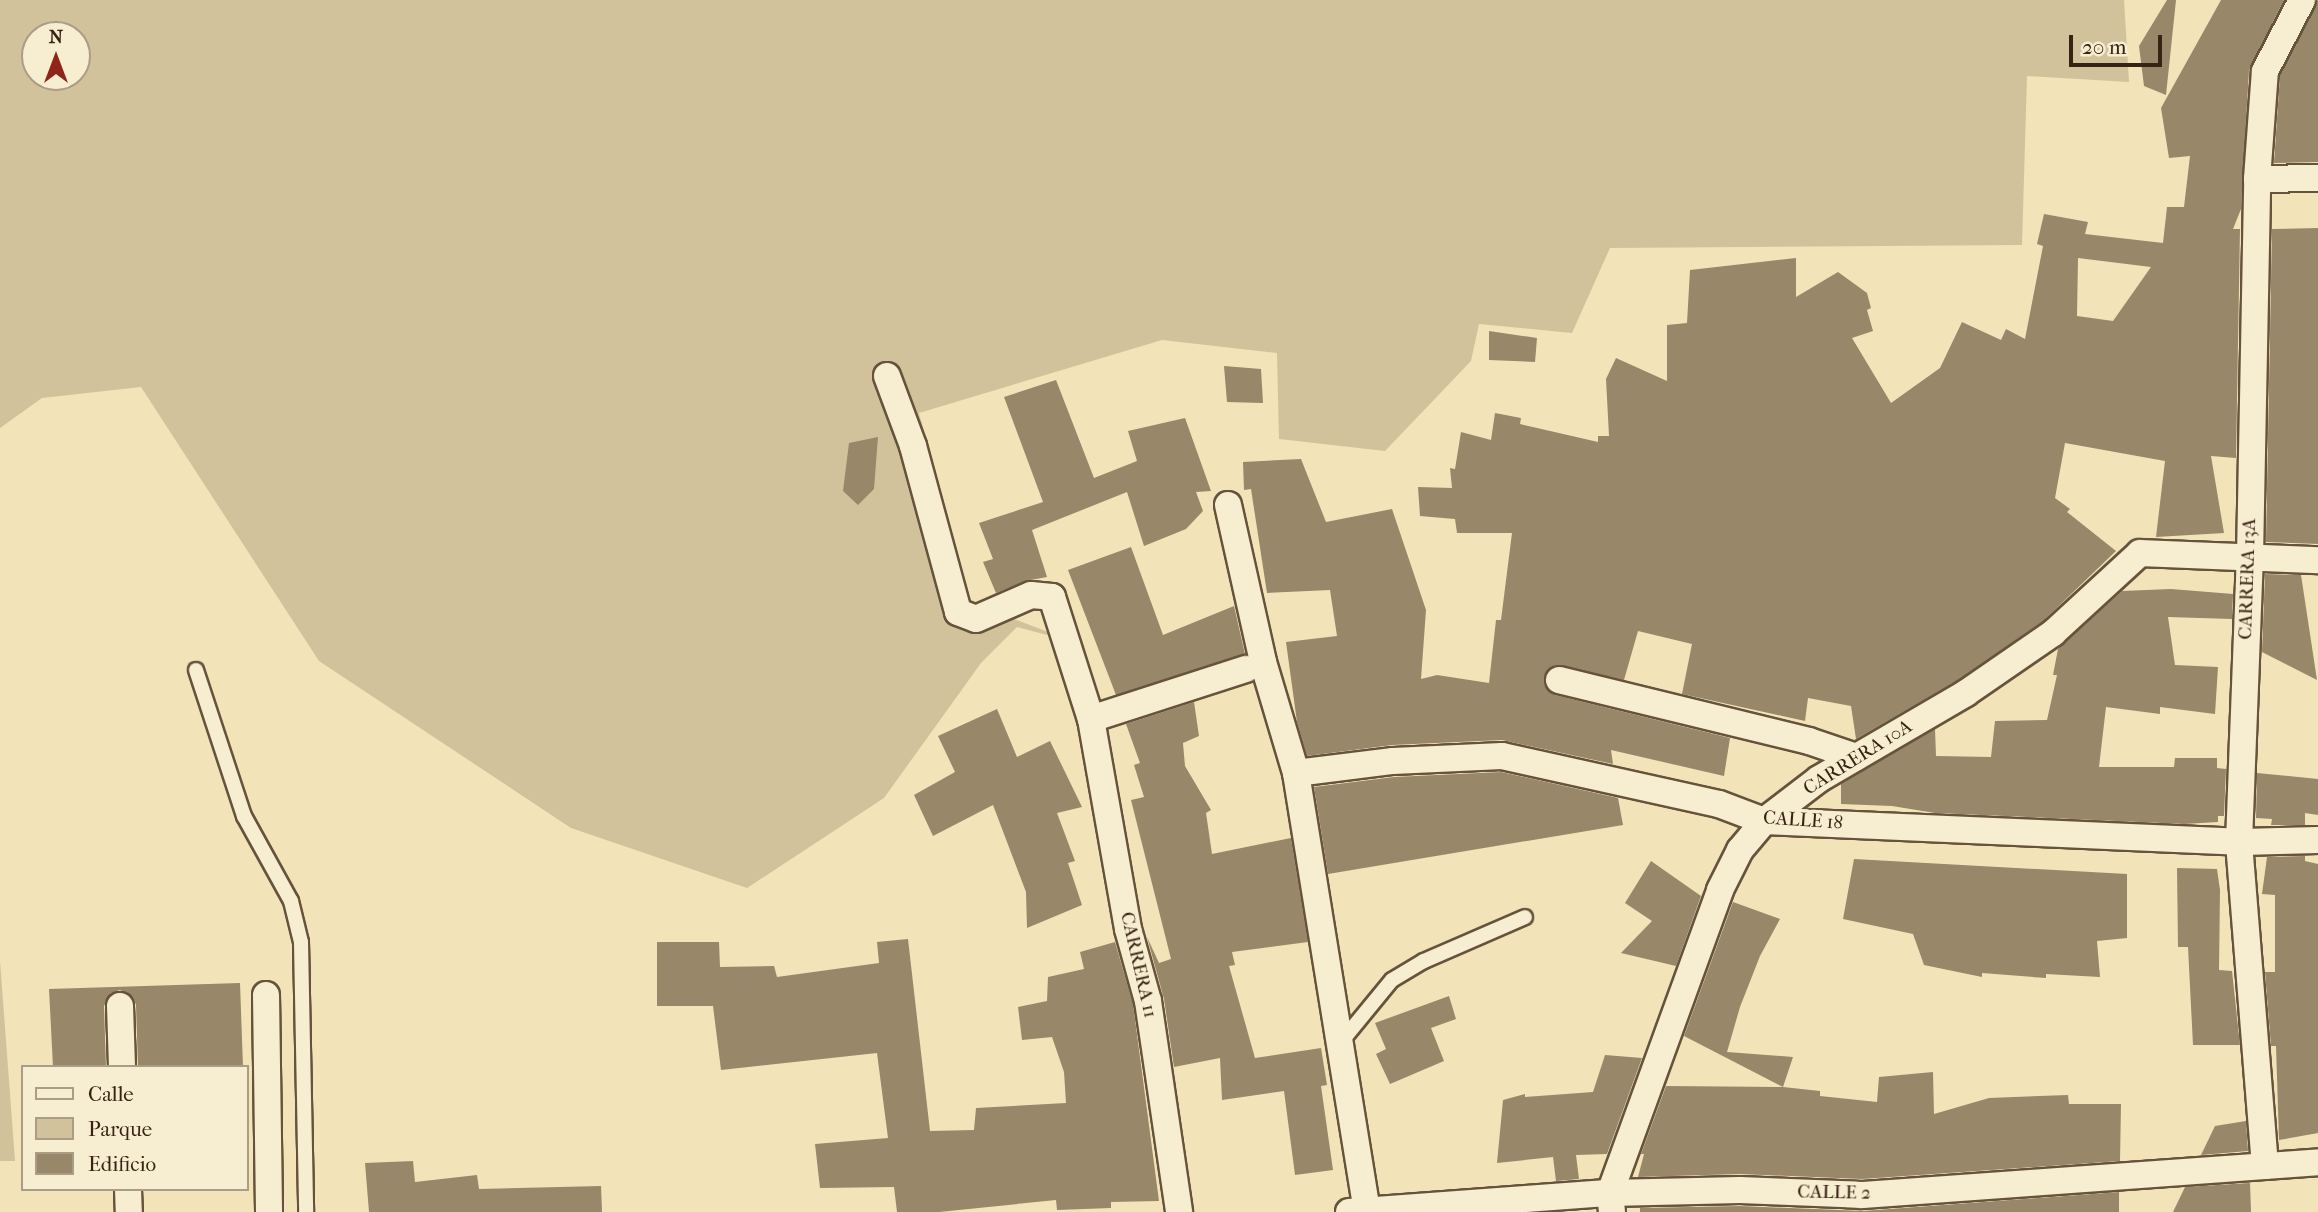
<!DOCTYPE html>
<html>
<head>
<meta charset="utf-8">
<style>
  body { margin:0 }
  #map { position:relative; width:2318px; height:1212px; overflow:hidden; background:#f2e3b8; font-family:"IM FELL French Canon",serif }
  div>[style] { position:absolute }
  .green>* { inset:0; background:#d2c29c }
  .building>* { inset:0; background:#988769 }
  .roads { filter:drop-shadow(2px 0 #66533c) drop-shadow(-2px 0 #66533c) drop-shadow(0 2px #66533c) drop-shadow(0 -2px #66533c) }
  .lane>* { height:14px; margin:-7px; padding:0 7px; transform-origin:7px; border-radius:7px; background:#f7edd1 }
  .street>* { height:26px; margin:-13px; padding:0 13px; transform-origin:13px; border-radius:13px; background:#f7edd1 }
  span { translate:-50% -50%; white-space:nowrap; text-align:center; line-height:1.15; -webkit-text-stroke:7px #f7edd1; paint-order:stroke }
  .street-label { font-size:19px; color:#372313 }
  .legend { position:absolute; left:21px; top:1065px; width:228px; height:126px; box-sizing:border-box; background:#f7edd1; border:2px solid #aa9c85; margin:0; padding:9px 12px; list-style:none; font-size:21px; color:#372313 }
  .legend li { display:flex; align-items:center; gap:14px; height:35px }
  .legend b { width:35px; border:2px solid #aa9c85 }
  .north { position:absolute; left:21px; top:21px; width:70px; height:70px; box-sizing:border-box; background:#f7edd1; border:2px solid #aa9c85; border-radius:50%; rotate:0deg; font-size:19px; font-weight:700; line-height:28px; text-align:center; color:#372313 }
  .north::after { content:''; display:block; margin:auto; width:24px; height:32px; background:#8f2418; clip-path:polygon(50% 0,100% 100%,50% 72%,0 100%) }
  .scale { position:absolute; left:2069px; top:35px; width:93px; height:32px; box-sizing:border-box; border:4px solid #372313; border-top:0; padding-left:9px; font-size:21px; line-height:24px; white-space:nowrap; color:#372313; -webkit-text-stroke:5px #f7edd1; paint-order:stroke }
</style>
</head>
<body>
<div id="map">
  <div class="green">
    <i style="clip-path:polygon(evenodd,0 0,2124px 0,2129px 82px,2027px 76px,2022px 245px,1610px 248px,1572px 333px,1479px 324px,1471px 361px,1385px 451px,1279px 439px,1277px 353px,1162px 340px,919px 413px,970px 602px,1077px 643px,1017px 627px,981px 663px,884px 798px,747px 888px,571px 828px,319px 661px,141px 387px,42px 398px,0 428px,0 0,35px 35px,77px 35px,77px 77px,35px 77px,35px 35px)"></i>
    <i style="clip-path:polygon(0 961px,15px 1161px,0 1161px)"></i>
  </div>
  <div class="building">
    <i style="clip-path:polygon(2167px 0,2176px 0,2166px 95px,2144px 86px,2139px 46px)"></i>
    <i style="clip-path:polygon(evenodd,2221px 0,2284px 0,2249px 70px,2241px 209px,2233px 229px,2240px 229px,2236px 458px,2211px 456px,2224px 533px,2156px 537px,2165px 461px,2065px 443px,2055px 498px,2070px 509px,2067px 512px,2116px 551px,2043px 621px,1958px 680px,1856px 739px,1851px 706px,1808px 698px,1805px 721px,1682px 694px,1692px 644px,1638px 631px,1624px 680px,1555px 665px,1547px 670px,1544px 685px,1555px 695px,1730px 738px,1724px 776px,1611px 750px,1613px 764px,1502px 740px,1392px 745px,1307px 756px,1297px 722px,1286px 642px,1337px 636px,1330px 590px,1267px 593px,1251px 489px,1244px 490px,1243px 462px,1301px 459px,1326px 522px,1392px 509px,1426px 610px,1421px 679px,1437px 675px,1489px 683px,1496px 620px,1501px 620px,1512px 533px,1457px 533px,1455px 519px,1420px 516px,1418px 487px,1452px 488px,1450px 468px,1455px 469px,1461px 432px,1491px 440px,1495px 413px,1521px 418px,1520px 424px,1598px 442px,1598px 436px,1609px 436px,1606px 379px,1616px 358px,1667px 381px,1667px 325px,1687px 323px,1690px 270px,1796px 258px,1796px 297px,1838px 272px,1867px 293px,1871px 308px,1867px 310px,1873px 331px,1852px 338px,1891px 403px,1940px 368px,1962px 322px,2001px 340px,2006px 329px,2025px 339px,2043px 246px,2037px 244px,2044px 214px,2088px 222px,2085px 234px,2163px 243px,2167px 207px,2184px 207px,2190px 156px,2169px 158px,2161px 108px,2221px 0,2078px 258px,2151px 267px,2113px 321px,2077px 316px,2078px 258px)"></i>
    <i style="clip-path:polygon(2318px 0,2318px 162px,2274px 163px,2280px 75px)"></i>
    <i style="clip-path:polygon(2318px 228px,2318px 544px,2266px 542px,2272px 229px)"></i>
    <i style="clip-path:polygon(1489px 331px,1537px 338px,1535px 362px,1489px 360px)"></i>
    <i style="clip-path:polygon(1224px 366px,1261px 369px,1263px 403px,1227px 402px)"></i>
    <i style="clip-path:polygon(1056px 380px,1094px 478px,1137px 461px,1128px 431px,1185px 418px,1211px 491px,1196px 492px,1203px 511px,1186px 529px,1144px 546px,1127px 492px,1032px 530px,1047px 577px,1025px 581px,996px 593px,983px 562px,993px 559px,979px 523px,1043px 502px,1004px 397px)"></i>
    <i style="clip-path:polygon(878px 437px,874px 489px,858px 505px,843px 491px,849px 443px)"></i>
    <i style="clip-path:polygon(1131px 547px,1163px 635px,1234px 606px,1245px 654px,1116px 695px,1068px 570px)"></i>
    <i style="clip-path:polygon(2265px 574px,2301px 575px,2317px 680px,2262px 652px)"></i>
    <i style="clip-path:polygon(2171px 589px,2233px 594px,2232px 619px,2168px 617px,2175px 665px,2218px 667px,2215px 714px,2160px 707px,2160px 714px,2106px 707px,2099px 767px,2174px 767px,2175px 758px,2217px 758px,2217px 768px,2226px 769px,2224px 816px,2218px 816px,2218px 822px,2184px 824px,1935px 813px,1892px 806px,1841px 804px,1841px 784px,1935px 729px,1936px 756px,1991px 757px,1995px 721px,2047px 720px,2057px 675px,2053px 675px,2058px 649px,2122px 591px)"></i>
    <i style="clip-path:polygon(1194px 702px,1199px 736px,1183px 743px,1185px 766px,1211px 810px,1206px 813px,1212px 854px,1291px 838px,1308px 942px,1232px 952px,1235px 965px,1229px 966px,1255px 1058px,1321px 1048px,1327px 1085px,1321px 1086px,1333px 1170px,1295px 1175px,1284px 1091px,1222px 1100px,1220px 1058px,1174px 1067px,1164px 999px,1147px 937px,1159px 963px,1171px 959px,1131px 800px,1144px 797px,1134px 765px,1140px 763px,1126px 724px)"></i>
    <i style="clip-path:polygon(997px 709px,1017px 757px,1050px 741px,1082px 807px,1057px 813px,1075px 861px,1068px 863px,1082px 905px,1027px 928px,1026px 892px,993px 805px,933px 836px,914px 795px,955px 772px,938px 736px)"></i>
    <i style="clip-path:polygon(1501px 772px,1618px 798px,1623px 825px,1328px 874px,1314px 787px,1394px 777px)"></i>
    <i style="clip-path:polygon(2257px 773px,2318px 779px,2318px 815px,2305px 813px,2305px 825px,2271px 825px,2272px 819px,2256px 818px)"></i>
    <i style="clip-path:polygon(2305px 856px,2305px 861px,2318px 864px,2318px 1133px,2279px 1140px,2276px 1046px,2271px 1046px,2265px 972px,2275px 972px,2275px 895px,2262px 894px,2267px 857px)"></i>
    <i style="clip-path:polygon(1854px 859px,2127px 874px,2127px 938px,2097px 941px,2100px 977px,2046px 974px,2046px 978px,1982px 973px,1982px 977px,1924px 965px,1913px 934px,1843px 919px)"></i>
    <i style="clip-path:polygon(1651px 861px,1701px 896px,1676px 966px,1621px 953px,1652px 921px,1625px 903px)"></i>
    <i style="clip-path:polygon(2177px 868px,2217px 869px,2220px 890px,2219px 970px,2232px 971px,2240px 1045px,2193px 1045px,2188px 947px,2178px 947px)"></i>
    <i style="clip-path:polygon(1733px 902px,1780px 919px,1760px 956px,1740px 1007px,1727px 1052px,1793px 1057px,1783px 1087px,1820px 1091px,1820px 1096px,1877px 1102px,1879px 1077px,1933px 1072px,1934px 1114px,1989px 1098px,2068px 1095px,2069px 1104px,2121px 1104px,2120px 1161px,1862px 1179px,1740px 1174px,1638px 1177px,1644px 1154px,1641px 1154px,1666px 1086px,1783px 1087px,1684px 1036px)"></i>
    <i style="clip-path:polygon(908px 939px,930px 1131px,974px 1130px,976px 1108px,1066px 1103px,1064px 1072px,1052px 1037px,1022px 1040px,1018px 1007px,1047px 1001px,1048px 977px,1084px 969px,1080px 952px,1115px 942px,1133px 1004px,1159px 1201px,1111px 1202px,1111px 1208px,1057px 1210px,1056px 1200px,939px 1212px,897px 1212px,894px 1187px,820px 1188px,815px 1144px,888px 1138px,877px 1053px,721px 1070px,713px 1006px,657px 1006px,657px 942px,719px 942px,720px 967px,774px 966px,777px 977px,879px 963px,877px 942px)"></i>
    <i style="clip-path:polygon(240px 983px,243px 1067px,138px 1067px,136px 1005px,133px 997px,120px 990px,111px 993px,104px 1006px,106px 1067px,53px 1067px,49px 989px)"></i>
    <i style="clip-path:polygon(1449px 996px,1456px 1019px,1431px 1028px,1444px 1061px,1390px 1084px,1376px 1054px,1386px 1049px,1375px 1023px)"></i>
    <i style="clip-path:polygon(1605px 1055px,1642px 1058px,1607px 1154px,1576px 1155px,1579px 1179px,1556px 1181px,1553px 1157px,1497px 1163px,1503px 1100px,1525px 1094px,1525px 1097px,1593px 1092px)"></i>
    <i style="clip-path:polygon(2246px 1121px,2248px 1151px,2201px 1155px,2215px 1126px)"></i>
    <i style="clip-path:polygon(413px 1161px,415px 1182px,477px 1175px,479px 1189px,601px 1186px,602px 1212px,369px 1212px,365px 1163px)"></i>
    <i style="clip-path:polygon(2250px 1183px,2251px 1212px,2173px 1212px,2185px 1187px)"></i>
    <i style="clip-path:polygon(2119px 1192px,2119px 1212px,1640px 1212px,1640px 1208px,1740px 1206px,1863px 1211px)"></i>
  </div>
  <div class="roads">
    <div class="lane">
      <i style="left:196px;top:670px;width:154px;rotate:71.8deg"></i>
      <i style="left:244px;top:816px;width:97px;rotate:61.1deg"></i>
      <i style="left:291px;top:901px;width:42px;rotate:76.3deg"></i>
      <i style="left:301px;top:942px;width:270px;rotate:88.9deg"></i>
      <i style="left:1341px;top:1042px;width:80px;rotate:-50.6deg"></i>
      <i style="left:1392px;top:980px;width:37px;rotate:-31deg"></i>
      <i style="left:1424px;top:961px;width:110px;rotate:-23.5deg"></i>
    </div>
    <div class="street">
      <i style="left:2257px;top:179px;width:61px;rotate:-0.9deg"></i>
      <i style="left:887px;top:376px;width:75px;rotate:69.6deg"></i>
      <i style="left:913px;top:446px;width:172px;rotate:74.8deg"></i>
      <i style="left:958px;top:612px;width:19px;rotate:21deg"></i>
      <i style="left:976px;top:619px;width:60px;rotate:-23.6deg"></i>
      <i style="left:1031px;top:595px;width:21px;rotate:5deg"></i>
      <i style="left:1052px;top:597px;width:128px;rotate:72.3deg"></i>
      <i style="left:1091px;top:719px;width:213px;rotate:80deg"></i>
      <i style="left:1128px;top:929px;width:75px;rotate:74.5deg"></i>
      <i style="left:1148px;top:1001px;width:213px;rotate:81.6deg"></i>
      <i style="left:1228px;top:505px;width:161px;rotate:77.4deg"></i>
      <i style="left:1263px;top:662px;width:116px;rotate:73.4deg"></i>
      <i style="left:1296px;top:773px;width:442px;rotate:80.8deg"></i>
      <i style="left:1559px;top:680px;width:257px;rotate:13.7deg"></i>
      <i style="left:1809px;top:741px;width:50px;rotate:18.8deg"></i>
      <i style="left:1091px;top:719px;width:163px;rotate:-17.9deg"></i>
      <i style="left:1296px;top:773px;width:98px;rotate:-7.1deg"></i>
      <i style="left:1393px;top:761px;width:109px;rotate:-2.6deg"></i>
      <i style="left:1502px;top:756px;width:222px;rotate:12.5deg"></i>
      <i style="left:1719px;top:804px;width:48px;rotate:20.7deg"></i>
      <i style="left:1764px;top:821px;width:475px;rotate:2.5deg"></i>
      <i style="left:2239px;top:842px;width:79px;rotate:-1.5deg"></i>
      <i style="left:266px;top:995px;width:217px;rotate:89.2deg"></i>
      <i style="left:120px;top:1006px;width:61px;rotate:88.1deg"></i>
      <i style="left:2265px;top:1166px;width:325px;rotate:-94.6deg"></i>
      <i style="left:2239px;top:842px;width:285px;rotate:-87.8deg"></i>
      <i style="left:2250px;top:557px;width:378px;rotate:-88.9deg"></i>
      <i style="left:2257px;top:179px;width:108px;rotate:-85.8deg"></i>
      <i style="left:2265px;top:71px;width:80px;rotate:-62.5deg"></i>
      <i style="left:128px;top:1189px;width:23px;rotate:88deg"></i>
      <i style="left:1349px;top:1212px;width:262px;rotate:-4.2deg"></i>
      <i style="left:1610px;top:1193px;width:130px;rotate:-1.3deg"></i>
      <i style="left:1740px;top:1190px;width:122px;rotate:2.3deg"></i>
      <i style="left:1862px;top:1195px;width:457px;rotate:-4.1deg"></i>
      <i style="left:1612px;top:1212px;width:19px;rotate:-96deg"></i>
      <i style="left:1610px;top:1193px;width:322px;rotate:-70deg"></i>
      <i style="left:1720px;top:890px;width:45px;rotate:-63.4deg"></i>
      <i style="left:1740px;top:850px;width:38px;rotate:-50deg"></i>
      <i style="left:1764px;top:821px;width:69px;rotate:-37.4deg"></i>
      <i style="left:1819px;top:779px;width:170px;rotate:-30.3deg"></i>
      <i style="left:1966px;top:693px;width:106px;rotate:-34.6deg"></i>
      <i style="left:2053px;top:633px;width:118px;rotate:-42.6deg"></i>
      <i style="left:2140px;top:553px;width:178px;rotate:2.3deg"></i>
    </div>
  </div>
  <div class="street-label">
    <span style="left:2248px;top:579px;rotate:-88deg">CARRERA 13A</span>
    <span style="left:1858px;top:758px;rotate:-32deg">CARRERA 10A</span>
    <span style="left:1803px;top:821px;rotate:4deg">CALLE 18</span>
    <span style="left:1138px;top:965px;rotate:77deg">CARRERA 11</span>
    <span style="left:1834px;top:1193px;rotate:1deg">CALLE 2</span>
  </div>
  <ul class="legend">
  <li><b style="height:9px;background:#f7edd1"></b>Calle</li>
  <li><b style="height:19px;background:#d2c29c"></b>Parque</li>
  <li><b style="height:19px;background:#988769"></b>Edificio</li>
  </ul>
  <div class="north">N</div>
  <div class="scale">20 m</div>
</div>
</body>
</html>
